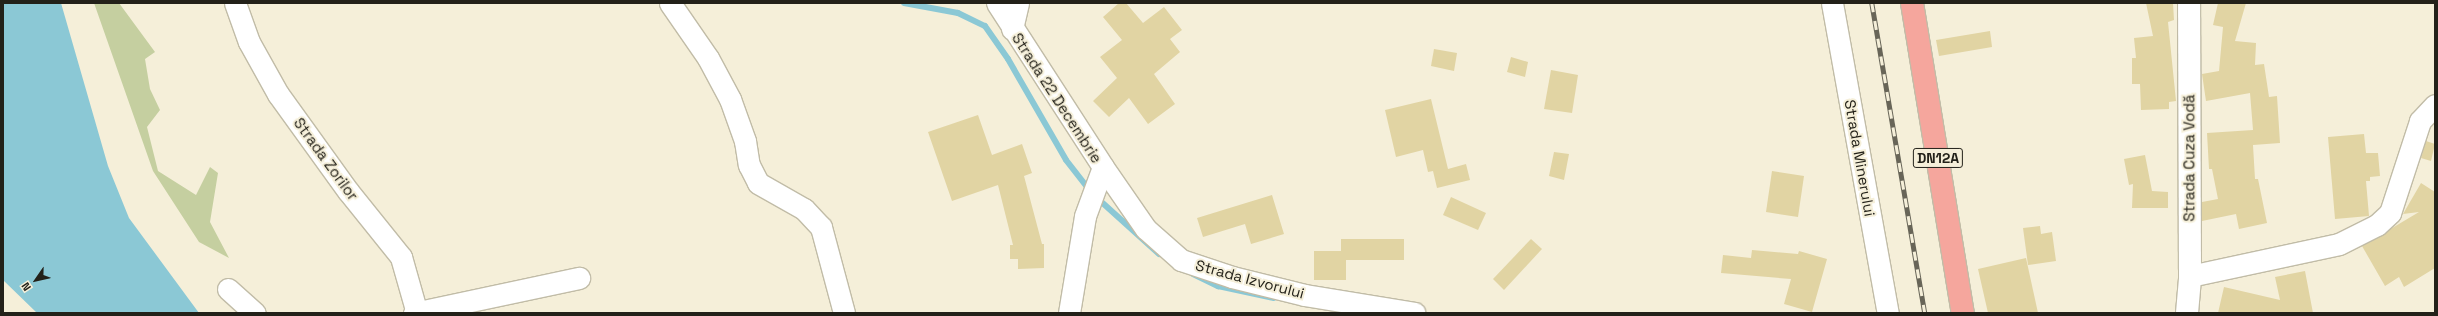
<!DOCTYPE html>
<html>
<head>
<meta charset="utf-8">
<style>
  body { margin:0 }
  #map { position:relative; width:2438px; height:316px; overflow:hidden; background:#f5efd9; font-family:"Space Grotesk",sans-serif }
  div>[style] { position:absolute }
  .green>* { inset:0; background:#c5cfa0 }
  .water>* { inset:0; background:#8bc8d5 }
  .stream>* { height:6px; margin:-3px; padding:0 3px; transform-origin:3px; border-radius:3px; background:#8bc8d5 }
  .building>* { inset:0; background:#e1d4a3 }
  .roads { filter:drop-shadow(1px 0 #c1bca7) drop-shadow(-1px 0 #c1bca7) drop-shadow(0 1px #c1bca7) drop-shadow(0 -1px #c1bca7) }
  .minor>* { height:21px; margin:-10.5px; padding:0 10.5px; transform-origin:10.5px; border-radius:10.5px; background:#fff }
  .tertiary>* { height:22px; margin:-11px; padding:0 11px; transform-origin:11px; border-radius:11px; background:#fff }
  .primary>* { height:22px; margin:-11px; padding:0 11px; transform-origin:11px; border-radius:11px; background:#f5a69d }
  .rail>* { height:4.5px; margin-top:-2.25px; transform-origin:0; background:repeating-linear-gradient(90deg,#f5efd9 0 9px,#686558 0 18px); box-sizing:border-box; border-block:1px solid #686558 }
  span { translate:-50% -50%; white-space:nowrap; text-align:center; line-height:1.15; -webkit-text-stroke:4px #f5efd9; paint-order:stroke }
  .shield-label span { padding:1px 3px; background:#f5efd9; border:1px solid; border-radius:3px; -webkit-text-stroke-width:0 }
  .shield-label { font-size:14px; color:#232119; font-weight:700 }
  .street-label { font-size:15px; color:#232119 }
  .frame { position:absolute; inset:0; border:4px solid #232119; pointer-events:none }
  .north { position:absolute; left:16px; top:260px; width:40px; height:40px; -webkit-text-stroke:3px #f5efd9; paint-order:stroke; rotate:236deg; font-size:11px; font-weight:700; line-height:16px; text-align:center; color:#232119 }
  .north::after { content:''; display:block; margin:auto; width:14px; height:18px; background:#232119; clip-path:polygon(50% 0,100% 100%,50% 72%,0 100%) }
</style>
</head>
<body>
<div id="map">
  <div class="green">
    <i style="clip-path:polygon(94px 3px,119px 3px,155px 52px,145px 59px,150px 89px,160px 110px,147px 127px,158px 171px,196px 195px,210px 167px,218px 173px,210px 222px,229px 258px,199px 242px,153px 171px)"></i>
  </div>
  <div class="water">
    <i style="clip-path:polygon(3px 3px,61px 3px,108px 166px,129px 218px,199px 313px,37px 313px,3px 280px)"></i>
  </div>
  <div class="stream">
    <i style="left:904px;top:3px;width:55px;rotate:10.5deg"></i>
    <i style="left:958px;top:13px;width:30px;rotate:26deg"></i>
    <i style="left:985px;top:26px;width:40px;rotate:55.1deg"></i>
    <i style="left:1008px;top:59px;width:116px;rotate:60.1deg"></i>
    <i style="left:1066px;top:160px;width:39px;rotate:52deg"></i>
    <i style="left:1096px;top:197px;width:85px;rotate:42.1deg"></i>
    <i style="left:1193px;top:274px;width:28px;rotate:26deg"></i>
    <i style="left:1218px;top:286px;width:57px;rotate:12.1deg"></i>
  </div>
  <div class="building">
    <i style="clip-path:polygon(1119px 3px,1126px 3px,1143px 23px,1164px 7px,1182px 30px,1170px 39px,1180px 52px,1154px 74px,1175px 104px,1148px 124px,1129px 98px,1109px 117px,1093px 101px,1117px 78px,1100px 57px,1122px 40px,1103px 17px)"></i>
    <i style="clip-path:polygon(2146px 3px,2173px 3px,2174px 20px,2168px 22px,2176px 101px,2169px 102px,2169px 109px,2141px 110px,2140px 84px,2132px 84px,2132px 58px,2136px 58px,2134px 38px,2153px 36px)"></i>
    <i style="clip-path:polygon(2218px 3px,2246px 3px,2235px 41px,2256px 43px,2255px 65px,2264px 64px,2269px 97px,2277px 96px,2280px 143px,2253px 145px,2255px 179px,2258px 179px,2267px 223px,2239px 229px,2236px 214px,2202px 221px,2202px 202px,2218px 199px,2212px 169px,2209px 169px,2207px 133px,2253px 130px,2250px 93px,2206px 101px,2202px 74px,2219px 71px,2223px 27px,2213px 25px)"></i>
    <i style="clip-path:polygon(1990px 31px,1992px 47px,1939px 56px,1936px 40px)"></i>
    <i style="clip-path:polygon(1434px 49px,1457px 53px,1454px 71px,1431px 66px)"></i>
    <i style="clip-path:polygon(1511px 57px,1528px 62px,1525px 77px,1507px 72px)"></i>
    <i style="clip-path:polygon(1551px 70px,1578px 75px,1572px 113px,1544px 109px)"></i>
    <i style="clip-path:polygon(1431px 99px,1448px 169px,1466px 164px,1470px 180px,1437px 188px,1433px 171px,1428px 172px,1423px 150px,1396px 157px,1385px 110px)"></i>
    <i style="clip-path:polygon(978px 115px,992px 155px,1022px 144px,1032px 173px,1024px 176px,1042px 244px,1044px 244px,1044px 268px,1018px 269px,1018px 259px,1010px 259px,1010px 245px,1013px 245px,998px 185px,952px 201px,928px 132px)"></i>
    <i style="clip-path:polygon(2364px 134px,2366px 153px,2378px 153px,2380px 176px,2370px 177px,2370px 181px,2366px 181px,2369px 216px,2335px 219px,2328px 137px)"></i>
    <i style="clip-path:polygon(2426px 141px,2435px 144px,2431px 161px,2421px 158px)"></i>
    <i style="clip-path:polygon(1554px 152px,1569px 154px,1564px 180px,1549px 176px)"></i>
    <i style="clip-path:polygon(2145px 155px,2152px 191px,2168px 192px,2168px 208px,2132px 208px,2133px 184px,2129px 185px,2124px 159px)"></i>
    <i style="clip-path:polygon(1772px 171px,1804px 176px,1798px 217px,1766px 212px)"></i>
    <i style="clip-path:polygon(2421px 183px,2435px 192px,2435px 268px,2404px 287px,2399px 277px,2385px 286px,2362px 246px,2419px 212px,2403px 214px)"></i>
    <i style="clip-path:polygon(1272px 195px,1284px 234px,1251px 244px,1245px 224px,1203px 237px,1197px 218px)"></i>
    <i style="clip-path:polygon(1451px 197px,1486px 213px,1478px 230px,1443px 215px)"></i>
    <i style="clip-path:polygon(2040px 226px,2041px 234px,2052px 232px,2056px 261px,2028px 265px,2023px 228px)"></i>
    <i style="clip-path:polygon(1341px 239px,1404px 239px,1404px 260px,1346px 260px,1346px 280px,1314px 280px,1314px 251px,1341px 251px)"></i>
    <i style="clip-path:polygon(1531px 239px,1542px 249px,1504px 290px,1493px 279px)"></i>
    <i style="clip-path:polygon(1752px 250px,1798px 254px,1799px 251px,1827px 259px,1812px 312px,1784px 304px,1791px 279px,1721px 273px,1723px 255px,1751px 258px)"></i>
    <i style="clip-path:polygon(2026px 258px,2038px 313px,1988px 313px,1978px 269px)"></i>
    <i style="clip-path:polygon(2305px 271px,2313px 313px,2218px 313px,2224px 287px,2280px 300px,2275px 277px)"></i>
  </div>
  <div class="roads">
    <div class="minor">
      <i style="left:235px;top:3px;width:41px;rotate:70.3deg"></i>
      <i style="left:249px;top:42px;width:60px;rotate:60.9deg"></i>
      <i style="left:278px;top:94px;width:120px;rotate:54.2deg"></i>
      <i style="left:348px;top:191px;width:85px;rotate:51.2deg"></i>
      <i style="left:401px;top:257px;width:58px;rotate:74.1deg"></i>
      <i style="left:670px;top:3px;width:67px;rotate:55.4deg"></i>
      <i style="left:708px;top:58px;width:47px;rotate:61.8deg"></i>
      <i style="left:730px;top:99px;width:45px;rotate:70.3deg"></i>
      <i style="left:745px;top:141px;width:24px;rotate:81deg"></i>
      <i style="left:749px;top:165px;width:20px;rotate:63deg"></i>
      <i style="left:758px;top:183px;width:53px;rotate:29.5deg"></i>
      <i style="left:804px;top:209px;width:25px;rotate:47deg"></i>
      <i style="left:821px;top:227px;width:89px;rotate:75deg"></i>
      <i style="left:997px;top:3px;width:195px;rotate:57.1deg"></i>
      <i style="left:1103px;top:167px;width:75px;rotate:55.3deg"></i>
      <i style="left:1146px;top:229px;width:47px;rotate:41.5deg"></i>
      <i style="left:1181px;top:260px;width:54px;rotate:18.4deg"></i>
      <i style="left:1232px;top:277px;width:75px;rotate:13.9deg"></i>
      <i style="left:1305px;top:295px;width:111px;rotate:9.3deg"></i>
      <i style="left:1832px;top:3px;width:315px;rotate:79.8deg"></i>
      <i style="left:1012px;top:29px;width:27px;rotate:-77deg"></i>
      <i style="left:2190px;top:276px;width:152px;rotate:-12.1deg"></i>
      <i style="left:2339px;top:244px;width:42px;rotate:-26.6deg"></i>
      <i style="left:2377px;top:225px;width:18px;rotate:-43deg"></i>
      <i style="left:2390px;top:213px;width:97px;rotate:-71.9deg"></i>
      <i style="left:2420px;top:121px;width:22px;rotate:-47deg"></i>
      <i style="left:228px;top:289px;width:36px;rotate:42deg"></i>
      <i style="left:414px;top:313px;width:169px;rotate:-12deg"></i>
      <i style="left:1069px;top:313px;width:98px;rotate:-80.6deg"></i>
      <i style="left:1085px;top:216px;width:52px;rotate:-69.8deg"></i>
    </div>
    <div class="tertiary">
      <i style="left:2187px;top:313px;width:37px;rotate:-85deg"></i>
      <i style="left:2190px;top:276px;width:273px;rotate:-90.2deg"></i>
    </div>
    <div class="primary">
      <i style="left:1912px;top:3px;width:314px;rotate:80.7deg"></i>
    </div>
  </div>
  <div class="rail">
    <i style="left:1872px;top:3px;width:314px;rotate:80.3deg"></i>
  </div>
  <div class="shield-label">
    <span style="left:1938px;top:158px">DN12A</span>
  </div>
  <div class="street-label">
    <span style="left:1057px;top:98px;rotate:57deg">Strada 22 Decembrie</span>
    <span style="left:1860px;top:158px;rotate:80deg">Strada Minerului</span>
    <span style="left:2189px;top:158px;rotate:-90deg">Strada Cuza Vodă</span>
    <span style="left:326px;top:159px;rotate:54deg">Strada Zorilor</span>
    <span style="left:1250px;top:279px;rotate:15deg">Strada Izvorului</span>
  </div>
  <div class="frame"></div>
  <div class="north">N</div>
</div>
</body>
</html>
